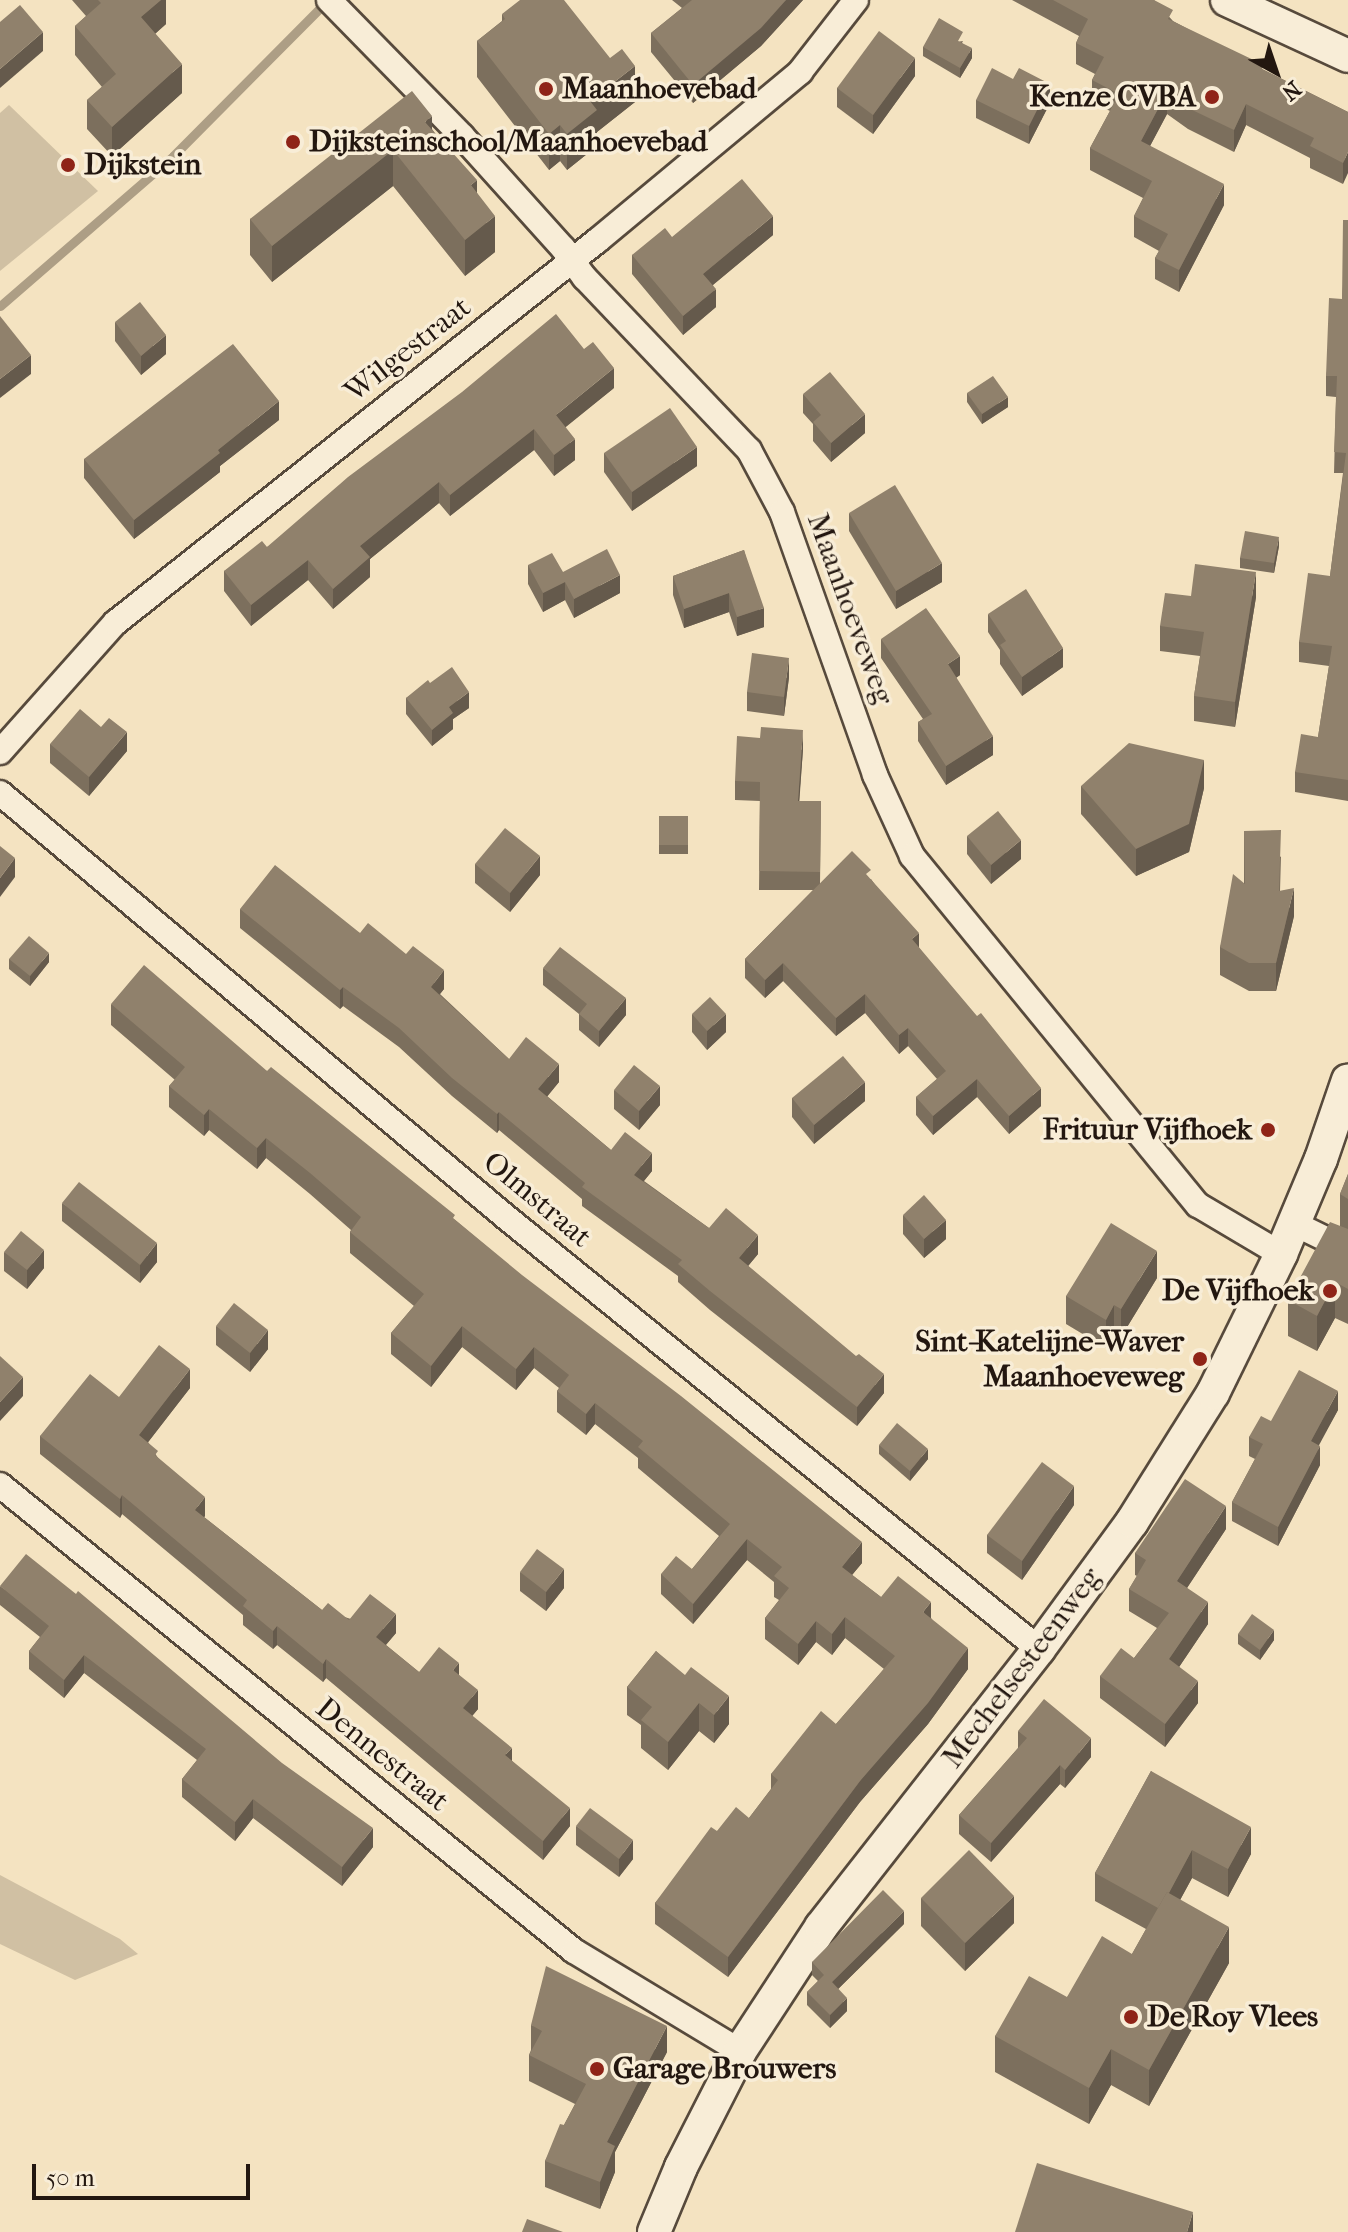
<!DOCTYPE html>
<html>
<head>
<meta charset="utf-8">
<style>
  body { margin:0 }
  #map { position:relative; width:1348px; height:2232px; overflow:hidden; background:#f4e3c1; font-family:"IM FELL French Canon",serif }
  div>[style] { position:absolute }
  .green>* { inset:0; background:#d0c0a3 }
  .stream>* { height:9px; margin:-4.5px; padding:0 4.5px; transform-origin:4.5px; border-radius:4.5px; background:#ad9e85 }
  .roads { filter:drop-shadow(2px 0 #574a3c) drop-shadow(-2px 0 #574a3c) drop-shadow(0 2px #574a3c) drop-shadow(0 -2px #574a3c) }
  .street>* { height:24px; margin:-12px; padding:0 12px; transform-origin:12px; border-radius:12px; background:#f8edd7 }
  .secondary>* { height:32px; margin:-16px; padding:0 16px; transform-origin:16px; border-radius:16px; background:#f8edd7 }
  .wall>* { inset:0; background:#7c6f5d }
  .shaded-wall>* { inset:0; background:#655a4c }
  .building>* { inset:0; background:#90816c }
  .dots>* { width:22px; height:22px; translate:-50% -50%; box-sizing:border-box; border:4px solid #f8edd7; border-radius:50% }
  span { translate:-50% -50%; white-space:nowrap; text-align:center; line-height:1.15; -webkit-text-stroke:7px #f8edd7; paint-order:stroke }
  .poi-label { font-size:30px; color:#231710; font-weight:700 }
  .left { translate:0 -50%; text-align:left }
  .right { translate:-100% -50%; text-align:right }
  .street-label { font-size:30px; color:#231710 }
  .north { position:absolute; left:1236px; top:32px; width:80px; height:80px; -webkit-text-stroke:6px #f8edd7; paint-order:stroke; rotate:140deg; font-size:22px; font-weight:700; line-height:32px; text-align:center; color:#231710 }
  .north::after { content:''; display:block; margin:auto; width:28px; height:36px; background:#231710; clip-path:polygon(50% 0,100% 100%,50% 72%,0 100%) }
  .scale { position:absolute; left:32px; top:2164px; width:218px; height:36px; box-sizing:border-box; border:4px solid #231710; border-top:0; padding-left:10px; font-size:24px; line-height:28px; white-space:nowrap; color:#231710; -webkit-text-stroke:6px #f8edd7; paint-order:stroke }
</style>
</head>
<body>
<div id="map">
  <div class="green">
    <i style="clip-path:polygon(9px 105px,98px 191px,0 271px,0 113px)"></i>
    <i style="clip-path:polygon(0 1875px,120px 1939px,138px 1954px,75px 1980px,0 1944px)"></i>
  </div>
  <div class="stream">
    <i style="left:0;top:306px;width:229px;rotate:-40.9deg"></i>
    <i style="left:173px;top:156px;width:210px;rotate:-45.2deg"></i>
  </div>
  <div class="roads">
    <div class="street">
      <i style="left:329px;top:0;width:190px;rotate:45.6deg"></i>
      <i style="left:462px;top:136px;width:151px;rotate:48deg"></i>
      <i style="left:563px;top:248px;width:37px;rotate:54deg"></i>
      <i style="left:585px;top:278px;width:238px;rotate:46.4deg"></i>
      <i style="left:749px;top:450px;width:70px;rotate:62deg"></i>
      <i style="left:782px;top:512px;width:279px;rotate:70.5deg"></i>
      <i style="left:875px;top:775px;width:89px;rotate:65.4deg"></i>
      <i style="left:912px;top:856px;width:451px;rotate:50.7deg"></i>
      <i style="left:1198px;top:1205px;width:96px;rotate:30.6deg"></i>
      <i style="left:0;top:752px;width:173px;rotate:-48.3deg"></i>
      <i style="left:115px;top:623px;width:616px;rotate:-38.41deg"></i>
      <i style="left:598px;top:240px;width:263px;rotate:-39.7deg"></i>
      <i style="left:800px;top:72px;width:91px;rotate:-52.1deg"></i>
      <i style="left:0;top:793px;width:662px;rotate:39.97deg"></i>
      <i style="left:507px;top:1218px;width:685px;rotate:39.01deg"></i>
      <i style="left:1293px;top:1223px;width:61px;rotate:26.1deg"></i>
      <i style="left:0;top:1485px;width:739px;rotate:39.07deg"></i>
      <i style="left:574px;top:1951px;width:194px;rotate:31.1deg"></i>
    </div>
    <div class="secondary">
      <i style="left:1227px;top:0;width:133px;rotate:24.8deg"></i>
      <i style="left:654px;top:2232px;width:70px;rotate:-67.4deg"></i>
      <i style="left:681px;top:2167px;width:130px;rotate:-63deg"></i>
      <i style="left:740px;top:2051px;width:148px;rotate:-56.8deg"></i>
      <i style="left:821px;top:1927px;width:353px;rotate:-51.9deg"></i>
      <i style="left:1039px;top:1649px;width:157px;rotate:-53.8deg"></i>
      <i style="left:1132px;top:1522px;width:152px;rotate:-57.9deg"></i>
      <i style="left:1213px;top:1393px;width:155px;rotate:-63.9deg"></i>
      <i style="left:1281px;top:1254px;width:103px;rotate:-67.2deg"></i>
      <i style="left:1321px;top:1159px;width:83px;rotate:-71.1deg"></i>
    </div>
  </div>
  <div class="wall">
    <i style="clip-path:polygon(72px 0,166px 0,166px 24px,155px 34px,182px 93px,112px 156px,87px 129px,87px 100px,102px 87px,75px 55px,75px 26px,86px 16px)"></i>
    <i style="clip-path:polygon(672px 0,803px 0,761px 46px,693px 103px,651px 52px,651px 33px,682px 8px)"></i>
    <i style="clip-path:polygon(1012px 0,1154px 0,1173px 21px,1264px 70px,1348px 112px,1343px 184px,1310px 168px,1310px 158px,1246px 125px,1234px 152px,1188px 129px,1167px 114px,1150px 146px,1224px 205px,1179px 292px,1155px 279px,1155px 258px,1159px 251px,1134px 237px,1134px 216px,1143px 198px,1090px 170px,1090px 148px,1110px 111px,1092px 102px,1092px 80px,1095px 74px,1076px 64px,1076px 43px,1079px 36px)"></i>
    <i style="clip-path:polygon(502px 14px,635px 102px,597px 132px,597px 146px,567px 170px,560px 161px,549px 170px,477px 77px,477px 41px,502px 21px)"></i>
    <i style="clip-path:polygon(963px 41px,962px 43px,972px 58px,960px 78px,923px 56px,923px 47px)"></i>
    <i style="clip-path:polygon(915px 76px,873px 134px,837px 107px,837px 88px)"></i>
    <i style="clip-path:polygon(976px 100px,1050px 103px,1029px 144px,976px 118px)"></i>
    <i style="clip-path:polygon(432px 129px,477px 193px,495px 252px,465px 276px,393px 186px,272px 282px,250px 255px,250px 219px)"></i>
    <i style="clip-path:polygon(1348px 220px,1348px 801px,1295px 792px,1295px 772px,1318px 737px,1329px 666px,1299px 662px,1299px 642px,1330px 576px,1343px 473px,1334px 473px,1336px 397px,1326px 396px,1326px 376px,1342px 299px)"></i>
    <i style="clip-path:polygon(773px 235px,713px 285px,716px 307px,683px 335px,632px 274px,632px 255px,672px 237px)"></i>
    <i style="clip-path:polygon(115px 322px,166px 354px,141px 375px,115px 341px)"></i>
    <i style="clip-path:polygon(614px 388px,565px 427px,575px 460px,554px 476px,534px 450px,450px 516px,439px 503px,370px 559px,370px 577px,333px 609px,308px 580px,251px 626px,224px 591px,224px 571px,267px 547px)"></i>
    <i style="clip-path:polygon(967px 393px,1008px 407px,982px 424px,967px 402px)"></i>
    <i style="clip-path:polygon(803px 394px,865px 433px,831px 462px,813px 441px,813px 424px,803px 413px)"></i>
    <i style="clip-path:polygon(279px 420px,220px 466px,220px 472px,134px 539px,84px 478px,84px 459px)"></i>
    <i style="clip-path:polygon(604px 453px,697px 466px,632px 511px,604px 472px)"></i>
    <i style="clip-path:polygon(849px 513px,942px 582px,896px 609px,849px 531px)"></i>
    <i style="clip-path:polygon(1279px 546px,1274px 573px,1240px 568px,1240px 558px)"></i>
    <i style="clip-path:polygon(744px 550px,764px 627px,737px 636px,729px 612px,684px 628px,673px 595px,673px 576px)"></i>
    <i style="clip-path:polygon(528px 565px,563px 572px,620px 593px,574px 618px,565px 600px,543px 612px,528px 584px)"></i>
    <i style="clip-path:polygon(1191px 596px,1256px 597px,1235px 727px,1194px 721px,1194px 696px,1200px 656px,1160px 651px,1160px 626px)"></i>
    <i style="clip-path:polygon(988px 614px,1063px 667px,1022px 696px,1000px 664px,1000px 650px,988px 632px)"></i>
    <i style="clip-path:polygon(881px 639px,960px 675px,956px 678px,993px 755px,946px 785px,918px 741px,918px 722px,923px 719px,881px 658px)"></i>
    <i style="clip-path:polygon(789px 677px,784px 716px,747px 711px,747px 692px)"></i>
    <i style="clip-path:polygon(430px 683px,469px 708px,453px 719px,453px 729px,432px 746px,406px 714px,406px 698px)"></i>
    <i style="clip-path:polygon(50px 744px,127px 751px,89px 796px,50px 763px)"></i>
    <i style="clip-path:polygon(803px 749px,799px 801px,821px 801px,820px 884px,871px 879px,919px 948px,1041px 1106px,1009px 1134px,977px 1097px,933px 1135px,916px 1115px,916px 1097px,937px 1079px,908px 1046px,899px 1054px,865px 1013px,836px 1036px,783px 981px,765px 998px,745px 978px,745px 959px,813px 890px,759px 890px,760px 801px,735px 800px,735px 781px)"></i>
    <i style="clip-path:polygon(1081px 786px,1204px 788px,1189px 852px,1136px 876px,1081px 814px)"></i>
    <i style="clip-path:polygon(659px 816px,688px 816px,688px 854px,659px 854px)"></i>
    <i style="clip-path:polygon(1244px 831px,1281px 857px,1280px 891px,1294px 916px,1276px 991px,1249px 991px,1220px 975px,1220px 947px,1244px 883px)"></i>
    <i style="clip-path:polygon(967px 836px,1021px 859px,991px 884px,967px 854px)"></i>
    <i style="clip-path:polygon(475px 864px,540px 875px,510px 912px,475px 883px)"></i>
    <i style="clip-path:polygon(240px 909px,360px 933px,444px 989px,440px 994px,509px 1059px,559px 1082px,547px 1096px,611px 1150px,652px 1171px,644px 1181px,709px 1228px,758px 1254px,748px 1266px,884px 1393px,857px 1426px,710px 1310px,678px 1282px,678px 1276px,582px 1206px,582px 1199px,499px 1130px,497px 1133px,452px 1096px,399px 1047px,343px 1006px,340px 1009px,240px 928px)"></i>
    <i style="clip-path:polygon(9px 959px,49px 962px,30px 986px,9px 969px)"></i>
    <i style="clip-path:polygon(543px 968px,626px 1015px,599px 1047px,579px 1030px,579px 1014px,543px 985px)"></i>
    <i style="clip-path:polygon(111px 1004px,267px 1071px,455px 1220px,862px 1563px,852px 1575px,881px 1597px,931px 1618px,968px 1669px,928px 1724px,860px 1802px,728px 1977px,655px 1924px,655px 1903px,717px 1831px,749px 1818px,771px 1789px,771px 1774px,836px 1724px,884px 1669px,845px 1638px,832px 1655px,816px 1642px,798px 1665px,765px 1639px,765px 1618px,779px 1600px,774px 1597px,774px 1582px,747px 1560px,693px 1624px,661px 1594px,661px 1574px,692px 1569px,719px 1536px,638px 1468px,638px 1458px,595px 1424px,586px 1435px,557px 1412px,557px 1391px,559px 1388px,534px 1368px,516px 1390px,462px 1347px,431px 1387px,391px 1354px,391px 1333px,414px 1306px,350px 1253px,350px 1232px,351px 1230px,310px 1194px,266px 1158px,257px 1169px,209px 1130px,204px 1136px,169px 1107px,169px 1086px,175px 1080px,111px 1025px)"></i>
    <i style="clip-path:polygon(692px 1014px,726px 1032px,707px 1050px,692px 1032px)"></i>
    <i style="clip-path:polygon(614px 1090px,660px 1105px,639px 1130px,614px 1109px)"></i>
    <i style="clip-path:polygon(792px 1098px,865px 1101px,814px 1144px,792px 1117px)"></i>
    <i style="clip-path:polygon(1348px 1174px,1348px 1324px,1335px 1318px,1317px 1351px,1288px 1336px,1288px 1300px,1340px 1226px,1340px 1194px)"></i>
    <i style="clip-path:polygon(62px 1203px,157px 1262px,140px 1283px,62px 1221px)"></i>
    <i style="clip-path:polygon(903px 1215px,946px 1239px,924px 1258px,903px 1234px)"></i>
    <i style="clip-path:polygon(4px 1252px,44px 1268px,27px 1289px,4px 1271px)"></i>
    <i style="clip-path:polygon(1157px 1278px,1121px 1337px,1114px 1333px,1106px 1348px,1066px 1324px,1066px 1296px)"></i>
    <i style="clip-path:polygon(216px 1326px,268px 1349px,250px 1372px,216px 1345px)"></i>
    <i style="clip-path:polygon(190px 1388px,148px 1442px,158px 1458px,205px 1516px,204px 1517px,322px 1610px,396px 1633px,386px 1645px,419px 1672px,459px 1675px,478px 1709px,472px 1716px,570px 1826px,543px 1860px,326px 1678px,323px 1682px,277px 1645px,273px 1649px,243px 1625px,243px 1615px,122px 1514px,120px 1518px,40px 1454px,40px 1436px,119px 1397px)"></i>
    <i style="clip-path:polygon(1338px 1410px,1318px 1445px,1320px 1465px,1278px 1546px,1232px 1521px,1232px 1502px,1255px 1459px,1249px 1456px,1249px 1437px,1271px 1421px)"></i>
    <i style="clip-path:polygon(879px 1445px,928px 1459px,910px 1481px,879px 1454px)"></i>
    <i style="clip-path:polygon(1074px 1505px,1022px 1580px,987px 1553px,987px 1535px)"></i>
    <i style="clip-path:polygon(1226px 1529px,1187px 1588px,1208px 1624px,1179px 1667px,1198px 1703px,1165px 1747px,1100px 1698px,1100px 1676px,1134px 1658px,1157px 1628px,1129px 1611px,1129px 1589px,1137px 1576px,1135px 1575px,1135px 1553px)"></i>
    <i style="clip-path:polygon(520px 1572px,564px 1588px,546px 1611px,520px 1591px)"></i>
    <i style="clip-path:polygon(0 1586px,373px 1847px,342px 1886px,253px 1818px,235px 1841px,182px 1797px,182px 1779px,197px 1760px,84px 1673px,64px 1698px,29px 1669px,29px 1651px,40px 1637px,0 1605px)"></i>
    <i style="clip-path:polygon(1238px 1634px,1274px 1640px,1260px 1660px,1238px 1644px)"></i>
    <i style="clip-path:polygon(656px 1651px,729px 1724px,714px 1743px,699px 1731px,668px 1770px,641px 1748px,641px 1725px,627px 1715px,627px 1687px)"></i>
    <i style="clip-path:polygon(1018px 1731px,1091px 1757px,1065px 1788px,1060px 1784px,991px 1862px,959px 1834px,959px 1815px,1018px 1748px)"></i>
    <i style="clip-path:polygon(1151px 1771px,1251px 1854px,1228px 1897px,1192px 1878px,1180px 1900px,1229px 1963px,1149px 2106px,1111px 2085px,1089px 2124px,995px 2072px,995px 2036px,1067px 1997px,1132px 1954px,1146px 1929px,1095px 1901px,1095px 1873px)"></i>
    <i style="clip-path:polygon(576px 1826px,633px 1859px,619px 1877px,576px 1845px)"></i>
    <i style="clip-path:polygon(921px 1898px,1014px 1923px,965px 1971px,921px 1926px)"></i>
    <i style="clip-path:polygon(904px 1924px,838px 1989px,847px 2011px,830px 2028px,807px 2005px,807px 1992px,818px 1981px,812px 1975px,812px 1962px)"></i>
    <i style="clip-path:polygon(531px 2025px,667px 2052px,615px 2152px,615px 2172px,600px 2209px,545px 2187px,545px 2161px,575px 2104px,529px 2081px,529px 2055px,531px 2050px)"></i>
  </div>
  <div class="shaded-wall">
    <i style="clip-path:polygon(161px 0,166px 0,166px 24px,141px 46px,141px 17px)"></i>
    <i style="clip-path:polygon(786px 0,803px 0,761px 46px,693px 103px,693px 85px)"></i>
    <i style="clip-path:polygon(43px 32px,43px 51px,0 88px,0 69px)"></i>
    <i style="clip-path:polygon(972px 48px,972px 58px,960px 78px,960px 68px)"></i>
    <i style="clip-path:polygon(915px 58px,915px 76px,873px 134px,873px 115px)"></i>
    <i style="clip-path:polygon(182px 64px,182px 93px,112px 156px,112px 127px)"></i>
    <i style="clip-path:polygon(635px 66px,635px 102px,597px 132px,597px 146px,567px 170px,567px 134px,590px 101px)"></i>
    <i style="clip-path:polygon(1050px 84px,1050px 103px,1029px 144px,1029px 126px)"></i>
    <i style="clip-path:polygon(1167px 92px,1167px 114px,1141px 163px,1141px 141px)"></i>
    <i style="clip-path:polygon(1246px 104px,1246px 125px,1234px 152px,1234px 130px)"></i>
    <i style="clip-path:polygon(432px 116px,432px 152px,425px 122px)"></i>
    <i style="clip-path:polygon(560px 125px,560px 161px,549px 170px,549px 134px)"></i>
    <i style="clip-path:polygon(393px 150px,393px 186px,272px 282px,272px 246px)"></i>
    <i style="clip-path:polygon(1348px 152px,1348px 173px,1343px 184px,1343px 163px)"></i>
    <i style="clip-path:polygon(477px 180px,477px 216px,471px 185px)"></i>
    <i style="clip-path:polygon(1224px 184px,1224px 205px,1179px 292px,1179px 270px)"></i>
    <i style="clip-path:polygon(495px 216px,495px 252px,465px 276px,465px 240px)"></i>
    <i style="clip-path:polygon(773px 216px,773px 235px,703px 293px,703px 274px)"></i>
    <i style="clip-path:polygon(716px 289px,716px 307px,683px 335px,683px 316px)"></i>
    <i style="clip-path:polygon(166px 335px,166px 354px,141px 375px,141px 356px)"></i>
    <i style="clip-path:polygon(31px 355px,31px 374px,0 398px,0 379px)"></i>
    <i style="clip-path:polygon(614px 368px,614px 388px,556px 435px,556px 415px)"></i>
    <i style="clip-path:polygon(1008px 397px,1008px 407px,982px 424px,982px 414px)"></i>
    <i style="clip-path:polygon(279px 401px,279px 420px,220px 466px,220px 472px,134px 539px,134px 520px,218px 450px)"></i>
    <i style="clip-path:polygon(865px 414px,865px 433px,831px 462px,831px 443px)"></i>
    <i style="clip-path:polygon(534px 429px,534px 450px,450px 516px,450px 495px)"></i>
    <i style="clip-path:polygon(575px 439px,575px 460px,554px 476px,554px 455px)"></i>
    <i style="clip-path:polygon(697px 447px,697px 466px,632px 511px,632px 492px)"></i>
    <i style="clip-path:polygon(439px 482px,439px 503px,370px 559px,370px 577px,333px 609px,333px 589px,360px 546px)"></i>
    <i style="clip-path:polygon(1279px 537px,1279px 546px,1274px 573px,1274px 563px)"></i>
    <i style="clip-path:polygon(308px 560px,308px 580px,251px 626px,251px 605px)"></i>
    <i style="clip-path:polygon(942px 563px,942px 582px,896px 609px,896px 591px)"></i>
    <i style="clip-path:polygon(1256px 572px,1256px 597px,1235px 727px,1235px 702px)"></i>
    <i style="clip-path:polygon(620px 575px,620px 593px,574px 618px,574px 599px)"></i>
    <i style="clip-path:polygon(565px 582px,565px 600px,543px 612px,543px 593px)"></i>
    <i style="clip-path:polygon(729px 593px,729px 612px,684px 628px,684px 609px)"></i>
    <i style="clip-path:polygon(764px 608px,764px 627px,737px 636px,737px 617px)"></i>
    <i style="clip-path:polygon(1063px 648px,1063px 667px,1022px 696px,1022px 677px)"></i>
    <i style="clip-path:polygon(960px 656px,960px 675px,948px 683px,948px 664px)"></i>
    <i style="clip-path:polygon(789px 658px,789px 677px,784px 716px,784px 697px)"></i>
    <i style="clip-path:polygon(469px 692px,469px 708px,453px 719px,453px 729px,432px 746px,432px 730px,449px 707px)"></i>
    <i style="clip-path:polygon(803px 730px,803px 749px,798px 820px,798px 801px)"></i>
    <i style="clip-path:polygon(127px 732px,127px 751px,89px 796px,89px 777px)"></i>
    <i style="clip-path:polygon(993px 736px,993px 755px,946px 785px,946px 766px)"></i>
    <i style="clip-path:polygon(1204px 760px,1204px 788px,1189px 852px,1136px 876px,1136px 849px)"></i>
    <i style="clip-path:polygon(1021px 840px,1021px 859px,991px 884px,991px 865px)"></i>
    <i style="clip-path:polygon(540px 856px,540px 875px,510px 912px,510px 893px)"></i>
    <i style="clip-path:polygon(15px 858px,15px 877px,0 897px,0 878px)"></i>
    <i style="clip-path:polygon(1294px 888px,1294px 916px,1276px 991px,1276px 963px)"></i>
    <i style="clip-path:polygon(919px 933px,919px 951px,912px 939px)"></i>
    <i style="clip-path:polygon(49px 953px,49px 962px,30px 986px,30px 976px)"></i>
    <i style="clip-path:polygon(783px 963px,783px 981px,765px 998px,765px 980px)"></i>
    <i style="clip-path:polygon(444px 970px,444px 989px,431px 1005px,431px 987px)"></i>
    <i style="clip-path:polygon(343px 987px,343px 1006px,340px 1009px,340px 990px)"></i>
    <i style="clip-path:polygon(865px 994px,865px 1013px,836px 1036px,836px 1018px)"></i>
    <i style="clip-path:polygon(626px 998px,626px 1015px,599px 1047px,599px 1031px)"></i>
    <i style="clip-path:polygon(726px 1014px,726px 1032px,707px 1050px,707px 1031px)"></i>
    <i style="clip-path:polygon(908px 1028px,908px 1046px,899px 1054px,899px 1035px)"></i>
    <i style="clip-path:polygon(559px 1064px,559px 1082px,538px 1108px,538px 1089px)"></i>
    <i style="clip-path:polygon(977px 1079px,977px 1097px,933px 1135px,933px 1116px)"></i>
    <i style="clip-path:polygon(865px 1082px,865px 1101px,814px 1144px,814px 1125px)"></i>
    <i style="clip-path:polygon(660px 1086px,660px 1105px,639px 1130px,639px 1111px)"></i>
    <i style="clip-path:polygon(1041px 1088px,1041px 1106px,1009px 1134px,1009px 1116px)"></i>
    <i style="clip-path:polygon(209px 1109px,209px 1130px,204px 1136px,204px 1115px)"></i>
    <i style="clip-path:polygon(499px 1112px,499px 1130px,497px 1133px,497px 1114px)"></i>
    <i style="clip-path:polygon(266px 1138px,266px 1158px,257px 1169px,257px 1148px)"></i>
    <i style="clip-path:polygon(652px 1153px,652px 1171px,634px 1193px,634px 1175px)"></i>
    <i style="clip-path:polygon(946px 1220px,946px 1239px,924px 1258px,924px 1239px)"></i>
    <i style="clip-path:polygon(758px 1235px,758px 1254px,739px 1277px,739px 1258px)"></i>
    <i style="clip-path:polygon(157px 1243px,157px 1262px,140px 1283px,140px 1265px)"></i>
    <i style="clip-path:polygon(44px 1250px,44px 1268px,27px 1289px,27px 1270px)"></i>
    <i style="clip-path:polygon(1157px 1251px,1157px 1278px,1121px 1337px,1121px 1309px)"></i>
    <i style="clip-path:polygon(1335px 1282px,1335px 1318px,1317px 1351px,1317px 1316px)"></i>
    <i style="clip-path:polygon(1114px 1305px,1114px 1333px,1106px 1348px,1106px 1320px)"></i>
    <i style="clip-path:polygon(462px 1326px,462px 1347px,431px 1387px,431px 1366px)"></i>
    <i style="clip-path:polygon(268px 1330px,268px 1349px,250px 1372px,250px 1353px)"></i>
    <i style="clip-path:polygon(534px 1347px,534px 1368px,516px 1390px,516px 1369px)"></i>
    <i style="clip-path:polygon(190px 1369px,190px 1388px,139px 1454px,139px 1435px)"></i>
    <i style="clip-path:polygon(884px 1374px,884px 1393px,857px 1426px,857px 1407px)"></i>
    <i style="clip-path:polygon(23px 1377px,23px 1396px,0 1421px,0 1402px)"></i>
    <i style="clip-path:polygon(1338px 1391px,1338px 1410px,1311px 1460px,1311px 1441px)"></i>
    <i style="clip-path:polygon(595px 1403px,595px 1424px,586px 1435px,586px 1414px)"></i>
    <i style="clip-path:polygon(1320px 1446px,1320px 1465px,1278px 1546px,1278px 1527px)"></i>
    <i style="clip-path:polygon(928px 1449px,928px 1459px,910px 1481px,910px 1471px)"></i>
    <i style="clip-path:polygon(1074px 1486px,1074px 1505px,1022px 1580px,1022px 1561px)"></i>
    <i style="clip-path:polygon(122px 1495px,122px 1514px,120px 1518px,120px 1499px)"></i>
    <i style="clip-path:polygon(205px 1497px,205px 1516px,195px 1528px,195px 1510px)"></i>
    <i style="clip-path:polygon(1226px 1506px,1226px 1529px,1177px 1603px,1177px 1581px)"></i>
    <i style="clip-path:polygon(747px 1539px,747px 1560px,693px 1624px,693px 1604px)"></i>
    <i style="clip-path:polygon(862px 1542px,862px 1563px,842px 1587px,842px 1567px)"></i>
    <i style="clip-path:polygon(564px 1569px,564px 1588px,546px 1611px,546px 1592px)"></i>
    <i style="clip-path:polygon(931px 1602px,931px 1623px,923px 1612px)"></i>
    <i style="clip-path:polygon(1208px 1602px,1208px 1624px,1169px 1682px,1169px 1659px)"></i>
    <i style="clip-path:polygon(396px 1614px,396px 1633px,376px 1656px,376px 1637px)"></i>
    <i style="clip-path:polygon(845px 1617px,845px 1638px,832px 1655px,832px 1634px)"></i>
    <i style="clip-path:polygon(816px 1621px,816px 1642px,798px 1665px,798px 1644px)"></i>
    <i style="clip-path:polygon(277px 1626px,277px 1645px,273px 1649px,273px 1631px)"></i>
    <i style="clip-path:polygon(1274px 1630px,1274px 1640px,1260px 1660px,1260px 1650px)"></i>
    <i style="clip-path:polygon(968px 1648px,968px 1669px,928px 1724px,860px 1802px,728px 1977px,728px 1957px,860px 1781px)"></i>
    <i style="clip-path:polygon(84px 1655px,84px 1673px,64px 1698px,64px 1680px)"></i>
    <i style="clip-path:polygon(326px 1659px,326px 1678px,323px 1682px,323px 1664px)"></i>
    <i style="clip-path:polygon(459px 1663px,459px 1682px,453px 1670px)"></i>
    <i style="clip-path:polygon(1198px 1681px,1198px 1703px,1165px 1747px,1165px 1724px)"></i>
    <i style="clip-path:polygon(478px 1690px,478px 1709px,463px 1727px,463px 1708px)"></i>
    <i style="clip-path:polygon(729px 1696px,729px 1724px,714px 1743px,714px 1715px)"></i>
    <i style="clip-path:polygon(699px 1703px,699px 1731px,668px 1770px,668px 1742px)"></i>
    <i style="clip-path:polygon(1091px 1738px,1091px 1757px,1065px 1788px,1065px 1770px)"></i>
    <i style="clip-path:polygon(512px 1748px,512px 1766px,505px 1755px)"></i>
    <i style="clip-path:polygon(1060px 1765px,1060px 1784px,991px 1862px,991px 1843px)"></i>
    <i style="clip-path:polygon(253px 1799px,253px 1818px,235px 1841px,235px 1822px)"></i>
    <i style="clip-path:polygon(570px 1808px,570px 1826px,543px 1860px,543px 1841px)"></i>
    <i style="clip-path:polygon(1251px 1827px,1251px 1854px,1228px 1897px,1228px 1869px)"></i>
    <i style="clip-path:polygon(373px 1828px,373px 1847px,342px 1886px,342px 1867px)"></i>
    <i style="clip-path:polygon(633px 1840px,633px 1859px,619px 1877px,619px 1859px)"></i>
    <i style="clip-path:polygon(1192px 1850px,1192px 1878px,1160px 1937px,1160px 1909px)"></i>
    <i style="clip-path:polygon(1014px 1896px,1014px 1923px,965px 1971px,965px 1943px)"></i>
    <i style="clip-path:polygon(904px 1911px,904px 1924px,832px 1995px,832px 1982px)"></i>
    <i style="clip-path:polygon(1229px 1927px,1229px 1963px,1149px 2106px,1149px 2070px)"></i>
    <i style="clip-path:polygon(847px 1998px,847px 2011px,830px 2028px,830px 2015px)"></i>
    <i style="clip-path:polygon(667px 2026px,667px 2052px,615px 2152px,615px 2172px,600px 2209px,600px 2182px,607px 2142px)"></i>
    <i style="clip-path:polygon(1111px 2049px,1111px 2085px,1089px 2124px,1089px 2088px)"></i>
    <i style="clip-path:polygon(1193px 2212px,1193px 2232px,1187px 2232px)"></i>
  </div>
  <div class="building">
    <i style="clip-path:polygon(98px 0,161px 0,141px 17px,182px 64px,112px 127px,87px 100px,116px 74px,75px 26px,101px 3px)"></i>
    <i style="clip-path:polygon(520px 0,564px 0,610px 58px,622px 49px,635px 66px,590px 101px,597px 110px,567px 134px,560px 125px,549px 134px,477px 41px,505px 19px,502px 14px)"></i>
    <i style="clip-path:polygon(692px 0,786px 0,761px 28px,693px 85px,651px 33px)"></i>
    <i style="clip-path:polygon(1053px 0,1154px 0,1173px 10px,1168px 19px,1264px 65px,1262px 69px,1348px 112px,1348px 152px,1343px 163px,1310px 146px,1314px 138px,1246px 104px,1234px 130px,1188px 108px,1167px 92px,1141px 141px,1224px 184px,1179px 270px,1155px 258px,1168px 234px,1134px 216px,1152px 181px,1090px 148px,1119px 94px,1092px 80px,1104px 57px,1076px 43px,1088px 19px)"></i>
    <i style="clip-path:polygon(20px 5px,43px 32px,0 69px,0 22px)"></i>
    <i style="clip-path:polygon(939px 18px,963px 32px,958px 41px,972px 48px,960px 68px,923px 47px)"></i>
    <i style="clip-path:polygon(879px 31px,915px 58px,873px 115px,837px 88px)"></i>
    <i style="clip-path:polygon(992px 68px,1013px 79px,1019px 68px,1050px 84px,1029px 126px,976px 100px)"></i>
    <i style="clip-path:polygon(412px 91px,432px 116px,425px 122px,477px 180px,471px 185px,495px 216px,465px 240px,393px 150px,272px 246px,250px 219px)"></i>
    <i style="clip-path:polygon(742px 179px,773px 216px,703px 274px,716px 289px,683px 316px,632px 255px,665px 228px,672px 237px)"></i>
    <i style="clip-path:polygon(1343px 220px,1348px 220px,1348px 780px,1295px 772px,1301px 734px,1318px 737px,1332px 646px,1299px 642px,1308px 573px,1330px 576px,1346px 453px,1334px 452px,1337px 376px,1326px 376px,1329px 298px,1342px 299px)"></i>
    <i style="clip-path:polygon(140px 302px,166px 335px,141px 356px,115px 322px)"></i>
    <i style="clip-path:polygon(556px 314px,584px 349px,593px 342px,614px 368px,556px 415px,575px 439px,554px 455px,534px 429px,450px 495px,439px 482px,360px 546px,370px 557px,333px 589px,308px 560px,251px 605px,224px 571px,262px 541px,267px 547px,348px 477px,462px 392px)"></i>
    <i style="clip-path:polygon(0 316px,31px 355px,0 379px)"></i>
    <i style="clip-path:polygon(233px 344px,279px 401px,218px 450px,220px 453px,134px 520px,84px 459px)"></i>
    <i style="clip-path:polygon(830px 372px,865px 414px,831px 443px,813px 422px,821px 415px,803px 394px)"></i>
    <i style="clip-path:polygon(993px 376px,1008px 397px,982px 414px,967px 393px)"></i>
    <i style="clip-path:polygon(670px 408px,697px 447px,632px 492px,604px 453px)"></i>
    <i style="clip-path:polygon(895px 485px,942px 563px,896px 591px,849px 513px)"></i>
    <i style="clip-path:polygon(1245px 531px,1279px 537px,1274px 563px,1240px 558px)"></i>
    <i style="clip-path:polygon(607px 549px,620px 575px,574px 599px,565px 582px,543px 593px,528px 565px,552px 553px,563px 572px)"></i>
    <i style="clip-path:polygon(744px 550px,764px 608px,737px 617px,729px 593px,684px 609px,673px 576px)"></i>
    <i style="clip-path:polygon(1195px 564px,1256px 572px,1235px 702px,1194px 696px,1204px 632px,1160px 626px,1165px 593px,1191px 596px)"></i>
    <i style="clip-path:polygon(1026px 589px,1063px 648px,1022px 677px,1000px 645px,1006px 641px,988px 614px)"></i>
    <i style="clip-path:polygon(926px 608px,960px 656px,948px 664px,993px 736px,946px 766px,918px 722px,932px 714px,881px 639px)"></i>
    <i style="clip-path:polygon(752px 653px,789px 658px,784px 697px,747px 692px)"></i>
    <i style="clip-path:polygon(452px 667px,469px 692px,449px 707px,453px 713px,432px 730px,406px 698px,428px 680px,430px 683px)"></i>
    <i style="clip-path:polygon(80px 709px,101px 727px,109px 718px,127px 732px,89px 777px,50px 744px)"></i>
    <i style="clip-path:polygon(761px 727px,803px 730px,798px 801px,821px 801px,820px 872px,759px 871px,760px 782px,735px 781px,737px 736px,760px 738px)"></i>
    <i style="clip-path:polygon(1129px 743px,1204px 760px,1189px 824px,1136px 849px,1081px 786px)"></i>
    <i style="clip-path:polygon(998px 811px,1021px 840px,991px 865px,967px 836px)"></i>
    <i style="clip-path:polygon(659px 816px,688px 816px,688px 845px,659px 845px)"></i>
    <i style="clip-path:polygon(505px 828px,540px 856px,510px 893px,475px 864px)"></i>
    <i style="clip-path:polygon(1281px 830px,1279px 891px,1294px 888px,1276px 963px,1249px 963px,1220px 947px,1233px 874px,1245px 884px,1244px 831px)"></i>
    <i style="clip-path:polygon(0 846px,15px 858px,0 878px)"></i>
    <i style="clip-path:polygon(852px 851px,871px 870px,866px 874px,919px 933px,912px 939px,977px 1016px,981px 1013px,1041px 1088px,1009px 1116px,977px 1079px,933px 1116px,916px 1097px,946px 1071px,908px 1028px,899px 1035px,865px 994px,836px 1018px,783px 963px,765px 980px,745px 959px)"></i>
    <i style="clip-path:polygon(275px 865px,360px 933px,368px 923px,406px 954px,413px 946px,444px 970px,431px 987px,509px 1059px,526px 1037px,559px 1064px,538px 1089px,611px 1150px,625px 1132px,652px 1153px,634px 1175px,709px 1228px,726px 1208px,758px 1235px,739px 1258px,856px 1356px,859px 1354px,884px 1374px,857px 1407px,710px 1291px,678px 1264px,682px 1260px,582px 1187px,585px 1183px,499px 1112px,497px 1114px,452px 1078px,399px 1028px,343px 987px,340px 990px,240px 909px)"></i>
    <i style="clip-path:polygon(29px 936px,49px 953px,30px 976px,9px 959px)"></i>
    <i style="clip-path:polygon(560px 947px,626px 998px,599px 1031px,579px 1014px,587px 1004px,543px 968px)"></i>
    <i style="clip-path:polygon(144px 965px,267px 1071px,271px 1067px,455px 1215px,453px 1218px,522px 1275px,681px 1396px,862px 1542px,842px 1567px,881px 1597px,898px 1576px,931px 1602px,923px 1612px,968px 1648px,928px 1703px,860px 1781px,728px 1957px,655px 1903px,711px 1827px,717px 1831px,736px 1807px,749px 1818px,778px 1780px,771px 1774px,821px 1711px,836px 1724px,895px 1656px,845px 1617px,832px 1634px,816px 1621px,798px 1644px,765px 1618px,789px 1588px,774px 1576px,782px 1567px,747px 1539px,693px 1604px,661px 1574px,676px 1556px,692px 1569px,730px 1524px,638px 1447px,643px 1441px,595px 1403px,586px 1414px,557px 1391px,569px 1375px,534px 1347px,516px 1369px,462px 1326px,431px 1366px,391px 1333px,424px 1294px,350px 1232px,361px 1217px,310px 1173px,266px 1138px,257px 1148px,209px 1109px,204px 1115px,169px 1086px,185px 1067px,111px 1004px)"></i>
    <i style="clip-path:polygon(710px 997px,726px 1014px,707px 1031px,692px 1014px)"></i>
    <i style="clip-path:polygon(843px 1056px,865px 1082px,814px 1125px,792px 1098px)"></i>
    <i style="clip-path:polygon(634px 1065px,660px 1086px,639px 1111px,614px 1090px)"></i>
    <i style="clip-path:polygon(1348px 1174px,1348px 1199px,1340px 1194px)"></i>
    <i style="clip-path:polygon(79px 1182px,157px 1243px,140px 1265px,62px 1203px)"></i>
    <i style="clip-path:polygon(924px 1195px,946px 1220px,924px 1239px,903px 1215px)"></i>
    <i style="clip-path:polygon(1330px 1222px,1348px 1229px,1348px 1289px,1335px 1282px,1317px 1316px,1288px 1300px)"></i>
    <i style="clip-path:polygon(1111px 1223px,1157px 1251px,1121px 1309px,1114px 1305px,1106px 1320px,1066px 1296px)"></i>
    <i style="clip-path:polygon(21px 1231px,44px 1250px,27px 1270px,4px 1252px)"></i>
    <i style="clip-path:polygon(234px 1303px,268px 1330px,250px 1353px,216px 1326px)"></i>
    <i style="clip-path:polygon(159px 1345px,190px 1369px,139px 1435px,158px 1451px,155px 1455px,205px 1497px,195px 1510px,322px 1610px,328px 1603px,349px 1620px,370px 1594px,396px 1614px,376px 1637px,419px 1672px,439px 1647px,459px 1663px,453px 1670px,478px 1690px,463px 1708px,512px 1748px,505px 1755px,570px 1808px,543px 1841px,326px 1659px,323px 1664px,277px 1626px,273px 1631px,243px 1606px,247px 1600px,122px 1495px,120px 1499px,40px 1436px,90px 1374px,119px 1397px)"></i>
    <i style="clip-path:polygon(0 1356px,23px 1377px,0 1402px)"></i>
    <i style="clip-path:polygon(1299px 1370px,1338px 1391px,1311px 1441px,1320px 1446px,1278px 1527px,1232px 1502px,1263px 1444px,1249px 1437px,1261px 1416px,1271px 1421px)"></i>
    <i style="clip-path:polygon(897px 1423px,928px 1449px,910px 1471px,879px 1445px)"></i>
    <i style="clip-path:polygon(1042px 1462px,1074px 1486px,1022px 1561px,987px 1535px)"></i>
    <i style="clip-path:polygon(1185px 1479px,1226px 1506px,1177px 1581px,1208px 1602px,1169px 1659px,1198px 1681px,1165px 1724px,1100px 1676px,1121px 1648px,1134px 1658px,1169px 1613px,1129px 1589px,1146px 1560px,1135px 1553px)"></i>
    <i style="clip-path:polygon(537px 1549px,564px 1569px,546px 1592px,520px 1572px)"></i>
    <i style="clip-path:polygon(26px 1554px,76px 1594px,78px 1591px,282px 1763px,373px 1828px,342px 1867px,253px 1799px,235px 1822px,182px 1779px,206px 1749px,84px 1655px,64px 1680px,29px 1651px,49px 1626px,0 1586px)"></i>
    <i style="clip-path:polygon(1252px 1614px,1274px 1630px,1260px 1650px,1238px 1634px)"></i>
    <i style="clip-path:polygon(656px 1651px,685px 1675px,691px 1667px,729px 1696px,714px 1715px,699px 1703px,668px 1742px,641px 1720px,652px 1707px,627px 1687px)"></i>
    <i style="clip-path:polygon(1044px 1699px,1091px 1738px,1065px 1770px,1060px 1765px,991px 1843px,959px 1815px,1027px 1738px,1018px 1731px)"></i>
    <i style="clip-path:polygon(1151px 1771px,1251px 1827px,1228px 1869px,1192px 1850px,1169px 1893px,1167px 1892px,1158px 1908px,1095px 1873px)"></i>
    <i style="clip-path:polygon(590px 1808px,633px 1840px,619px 1859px,576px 1826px)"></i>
    <i style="clip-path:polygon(969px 1850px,1014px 1896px,965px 1943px,921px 1898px)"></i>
    <i style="clip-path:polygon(883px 1890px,904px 1911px,832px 1982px,847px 1998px,830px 2015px,807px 1992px,824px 1975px,812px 1962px)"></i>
    <i style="clip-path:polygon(1167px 1892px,1229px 1927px,1149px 2070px,1111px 2049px,1089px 2088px,995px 2036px,1029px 1976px,1067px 1997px,1102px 1936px,1132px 1954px)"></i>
    <i style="clip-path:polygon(546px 1966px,667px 2026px,607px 2142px,615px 2146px,600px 2182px,545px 2161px,560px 2124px,564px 2125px,586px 2084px,529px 2055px,542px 2031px,531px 2025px)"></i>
    <i style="clip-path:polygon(1037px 2163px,1193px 2212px,1187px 2232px,1015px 2232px)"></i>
    <i style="clip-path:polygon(527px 2219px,563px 2232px,522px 2232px)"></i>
  </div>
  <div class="dots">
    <i style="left:546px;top:89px;background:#8f2418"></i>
    <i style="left:1212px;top:97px;background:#8f2418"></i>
    <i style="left:293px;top:142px;background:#8f2418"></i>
    <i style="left:68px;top:165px;background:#8f2418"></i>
    <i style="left:1268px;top:1130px;background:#8f2418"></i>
    <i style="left:1330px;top:1291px;background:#8f2418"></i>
    <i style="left:1200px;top:1359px;background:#8f2418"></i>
    <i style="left:1131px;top:2017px;background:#8f2418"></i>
    <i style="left:597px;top:2069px;background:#8f2418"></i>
  </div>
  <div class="poi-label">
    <span class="left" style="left:562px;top:89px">Maanhoevebad</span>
    <span class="right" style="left:1196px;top:97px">Kenze CVBA</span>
    <span class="left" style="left:309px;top:142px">Dijksteinschool/Maanhoevebad</span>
    <span class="left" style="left:84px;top:165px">Dijkstein</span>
    <span class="right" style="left:1252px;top:1130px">Frituur Vijfhoek</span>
    <span class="right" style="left:1314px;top:1291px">De Vijfhoek</span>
    <span class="right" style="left:1184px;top:1359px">Sint-Katelijne-Waver<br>Maanhoeveweg</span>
    <span class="left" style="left:1147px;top:2017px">De Roy Vlees</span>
    <span class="left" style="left:613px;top:2069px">Garage Brouwers</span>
  </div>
  <div class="street-label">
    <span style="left:408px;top:350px;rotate:-38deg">Wilgestraat</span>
    <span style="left:850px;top:609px;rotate:70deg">Maanhoeveweg</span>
    <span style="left:537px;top:1200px;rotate:40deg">Olmstraat</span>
    <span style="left:1022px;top:1668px;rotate:-53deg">Mechelsesteenweg</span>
    <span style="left:382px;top:1755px;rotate:39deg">Dennestraat</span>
  </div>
  <div class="north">N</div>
  <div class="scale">50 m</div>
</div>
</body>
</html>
